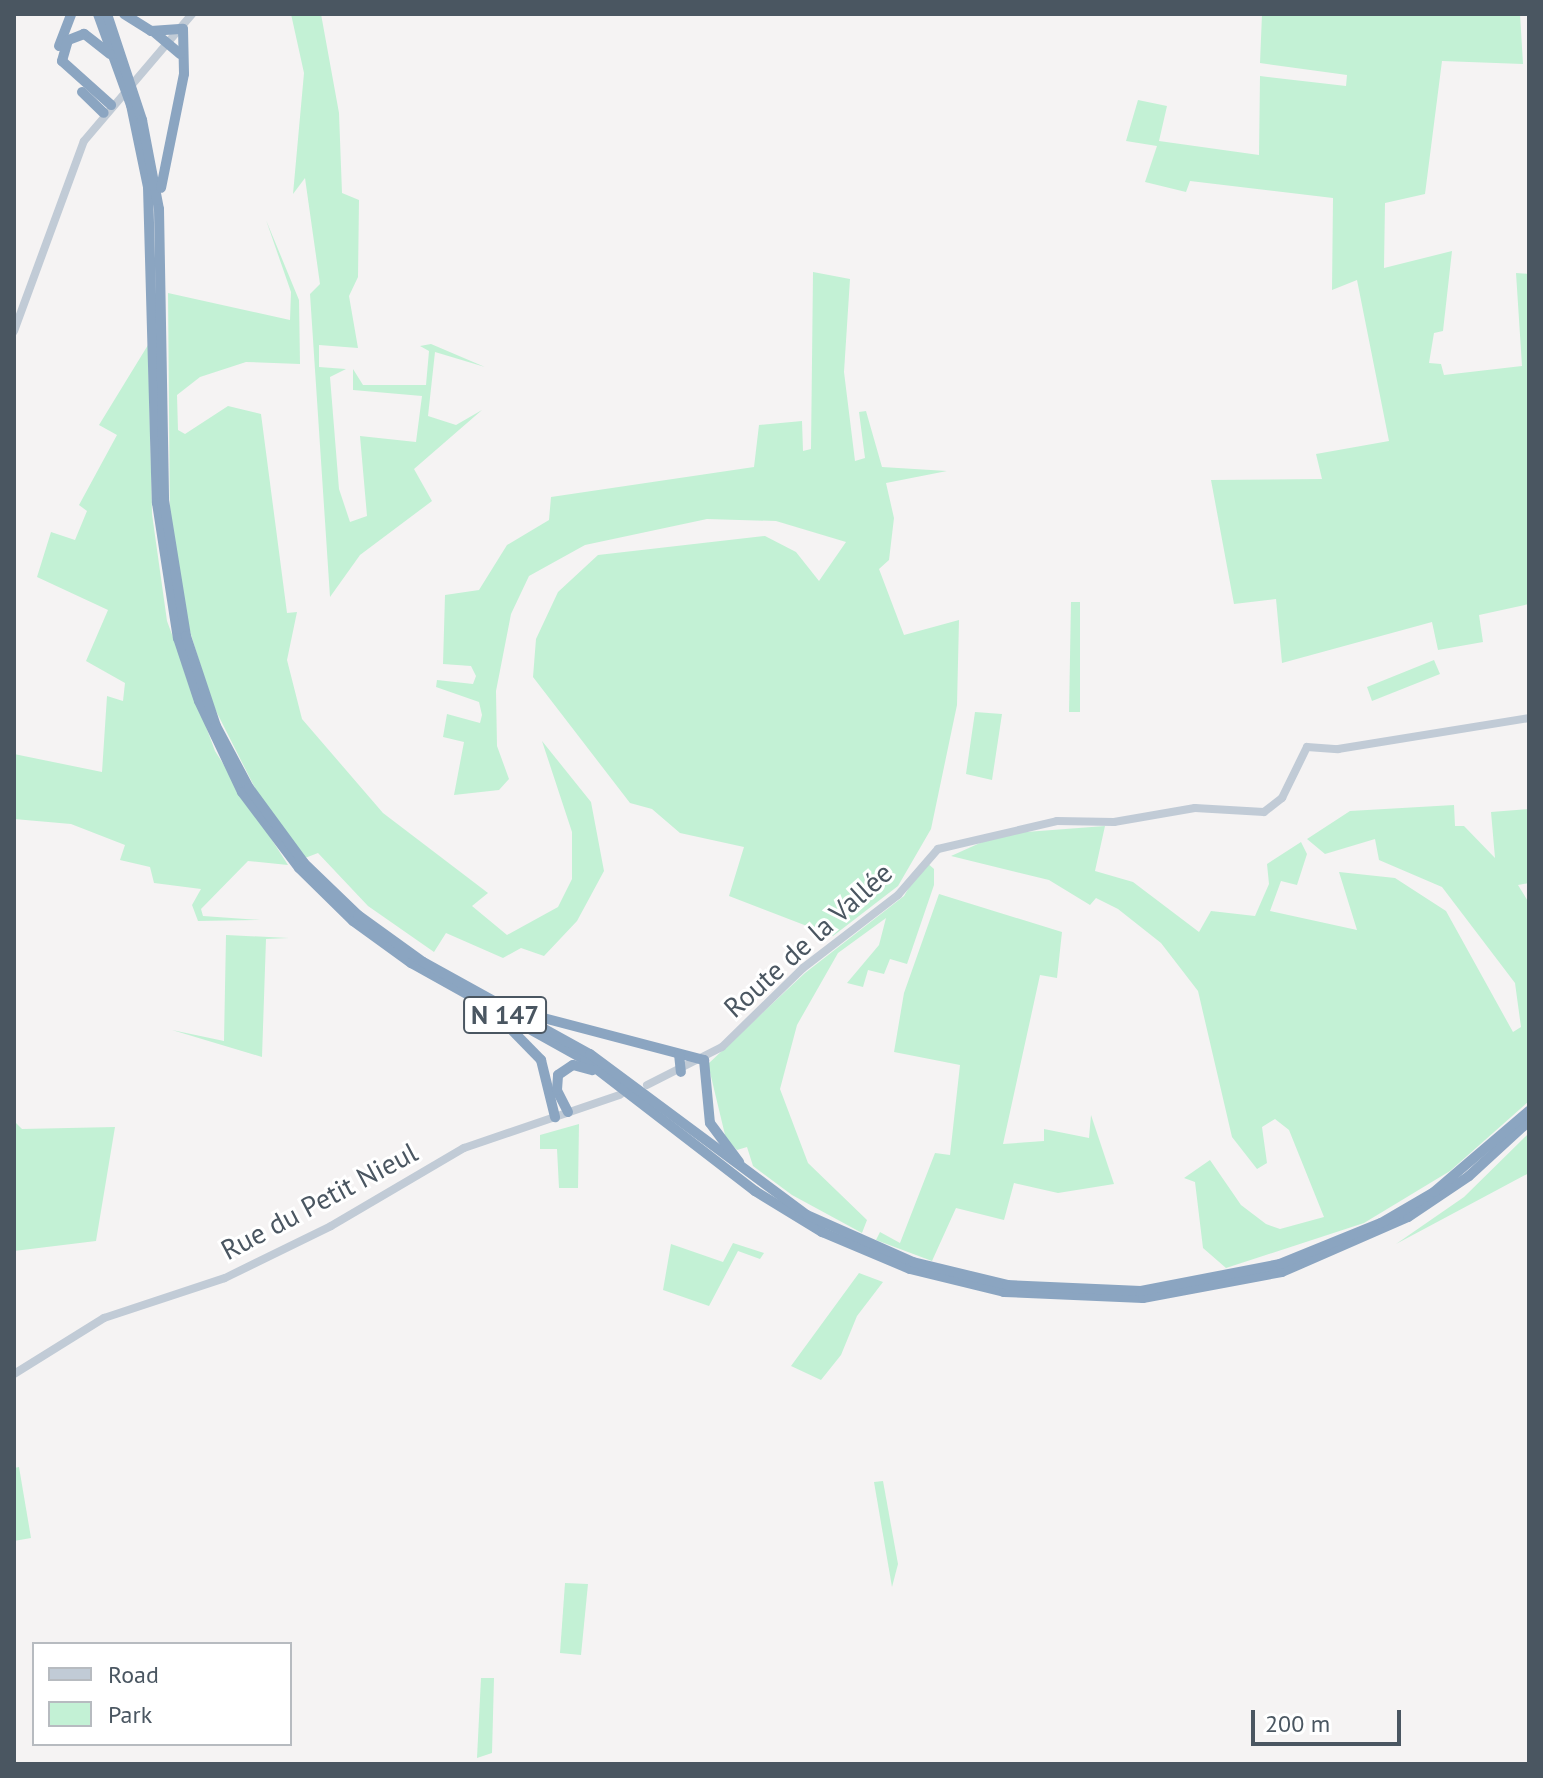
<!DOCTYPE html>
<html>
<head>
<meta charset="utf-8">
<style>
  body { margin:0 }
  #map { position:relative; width:1543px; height:1778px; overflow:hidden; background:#f5f3f3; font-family:"PT Sans",sans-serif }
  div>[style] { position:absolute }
  .green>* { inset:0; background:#c3f1d5 }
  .secondary>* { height:8px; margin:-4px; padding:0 4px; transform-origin:4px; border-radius:4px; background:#c1cbd6 }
  .highway>* { height:10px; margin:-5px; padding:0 5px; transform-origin:5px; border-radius:5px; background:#8ba5c1 }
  span { translate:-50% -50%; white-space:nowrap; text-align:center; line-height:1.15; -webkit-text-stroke:6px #fff; paint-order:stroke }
  .shield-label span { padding:2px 6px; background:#fff; border:2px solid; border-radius:6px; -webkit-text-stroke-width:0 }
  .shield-label { font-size:26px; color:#4a5661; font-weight:700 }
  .street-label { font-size:28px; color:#4a5661 }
  .frame { position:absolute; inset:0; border:16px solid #4a5661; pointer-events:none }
  .legend { position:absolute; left:32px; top:1642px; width:260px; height:104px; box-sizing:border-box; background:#fff; border:2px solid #b7bbc0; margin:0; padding:10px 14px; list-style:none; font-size:24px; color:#4a5661 }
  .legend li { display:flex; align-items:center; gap:16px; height:40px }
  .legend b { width:40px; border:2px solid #b7bbc0 }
  .scale { position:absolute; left:1251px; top:1710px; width:150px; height:36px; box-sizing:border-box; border:4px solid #4a5661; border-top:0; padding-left:10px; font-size:24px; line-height:28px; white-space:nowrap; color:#4a5661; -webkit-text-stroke:6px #fff; paint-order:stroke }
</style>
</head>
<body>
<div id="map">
  <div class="green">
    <i style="clip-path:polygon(291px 14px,321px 14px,339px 113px,342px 193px,359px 200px,358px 277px,349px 296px,358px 348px,319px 345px,319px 367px,346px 369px,330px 377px,339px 489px,350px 522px,367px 516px,360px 436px,416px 442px,422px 396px,353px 390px,353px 369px,363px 385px,426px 385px,429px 351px,420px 346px,431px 344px,485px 367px,435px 352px,428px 416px,456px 425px,482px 410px,414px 469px,432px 501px,360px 555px,330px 597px,310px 294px,320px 284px,305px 178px,293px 194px,304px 73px)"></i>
    <i style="clip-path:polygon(1262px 14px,1520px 14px,1523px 64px,1442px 61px,1425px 194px,1385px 203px,1384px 268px,1452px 251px,1443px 331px,1434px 333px,1429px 363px,1441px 364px,1444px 375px,1522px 366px,1516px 273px,1529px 274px,1529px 604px,1479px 615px,1483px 642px,1438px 650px,1432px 622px,1282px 663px,1276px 599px,1234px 604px,1211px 480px,1322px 479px,1316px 454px,1389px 441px,1357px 280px,1332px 290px,1333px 198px,1190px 181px,1186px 192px,1145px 182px,1157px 146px,1126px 141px,1138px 100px,1167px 106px,1159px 141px,1259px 155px,1260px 76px,1346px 86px,1347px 75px,1260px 63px)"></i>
    <i style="clip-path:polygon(266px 220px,299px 300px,300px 364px,246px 362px,200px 377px,177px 395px,178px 430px,185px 434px,228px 406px,261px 414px,287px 613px,297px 612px,287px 660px,302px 719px,383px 813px,488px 893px,472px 906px,507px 935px,558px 907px,572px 879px,572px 832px,542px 741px,591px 802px,604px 871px,577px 921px,544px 956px,521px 948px,503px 958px,446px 933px,434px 952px,368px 906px,318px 853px,305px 858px,260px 798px,212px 703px,185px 615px,170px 525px,168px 293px,290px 320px,291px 292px)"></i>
    <i style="clip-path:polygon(813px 272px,850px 279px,844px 372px,855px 461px,865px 458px,859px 412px,866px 411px,882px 467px,947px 471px,886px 483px,894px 518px,889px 560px,879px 569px,904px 635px,959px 620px,957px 705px,931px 829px,898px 886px,833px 936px,729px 896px,744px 847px,680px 833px,652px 809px,630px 803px,533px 677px,536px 639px,558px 592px,598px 555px,765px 536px,796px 552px,819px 581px,846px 542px,776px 521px,707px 519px,585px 545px,529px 576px,511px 614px,496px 691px,497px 746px,509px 779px,499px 790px,454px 795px,464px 742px,443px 737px,447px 714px,480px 723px,482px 715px,479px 702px,436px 687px,437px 680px,473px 684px,476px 676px,471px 666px,443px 664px,445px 595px,479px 590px,507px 545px,549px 520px,551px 497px,754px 467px,759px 425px,802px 421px,803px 451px,811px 449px)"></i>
    <i style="clip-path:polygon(148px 345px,152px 514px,167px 621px,215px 751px,288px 865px,248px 861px,201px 909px,203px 916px,260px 920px,198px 921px,192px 905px,201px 889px,154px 883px,150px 867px,120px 860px,125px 845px,71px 824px,14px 819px,14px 754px,102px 772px,107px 696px,123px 701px,125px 683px,86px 661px,108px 610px,37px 577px,51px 532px,75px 540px,87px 511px,79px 505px,117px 435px,99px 425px)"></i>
    <i style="clip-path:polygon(1071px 602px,1080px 602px,1080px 712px,1069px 712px)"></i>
    <i style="clip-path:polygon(1434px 660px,1440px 674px,1372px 701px,1367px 687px)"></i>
    <i style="clip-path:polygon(975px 712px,1002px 714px,992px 780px,966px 774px)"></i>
    <i style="clip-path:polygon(1454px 805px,1455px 826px,1464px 826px,1495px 858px,1491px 812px,1529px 809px,1529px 883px,1518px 885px,1529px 903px,1529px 1101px,1450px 1171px,1364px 1223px,1226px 1268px,1203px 1248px,1195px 1182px,1184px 1178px,1210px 1160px,1241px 1205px,1266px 1224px,1280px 1229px,1324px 1217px,1289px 1130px,1275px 1119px,1262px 1127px,1267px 1163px,1257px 1169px,1232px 1137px,1198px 991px,1161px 943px,1118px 909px,1096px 898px,1090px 905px,1049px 880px,951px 856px,1000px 834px,1105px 826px,1095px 871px,1133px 882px,1199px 932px,1211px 911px,1255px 916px,1269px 884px,1267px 864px,1301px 842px,1307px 854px,1297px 885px,1281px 881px,1270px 911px,1357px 930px,1339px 872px,1395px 878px,1446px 911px,1513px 1032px,1521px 1027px,1515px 983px,1442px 887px,1379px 860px,1375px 839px,1325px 854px,1307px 839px,1350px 811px)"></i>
    <i style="clip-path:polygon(925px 861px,934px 869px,934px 885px,907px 964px,890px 959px,884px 974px,868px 970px,863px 987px,847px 983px,879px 945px,886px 918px,838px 953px,797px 1025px,780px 1089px,808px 1163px,867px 1220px,862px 1233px,792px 1195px,753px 1166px,747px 1147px,737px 1150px,726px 1139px,708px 1064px,805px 973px,904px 896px)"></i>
    <i style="clip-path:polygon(939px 894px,1062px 932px,1057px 978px,1040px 975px,1003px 1144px,1044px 1141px,1044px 1129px,1089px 1138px,1091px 1115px,1114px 1184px,1058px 1193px,1014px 1183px,1004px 1220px,956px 1208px,932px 1261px,876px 1240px,880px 1232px,900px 1243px,935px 1153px,950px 1155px,960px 1065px,894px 1052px,904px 993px)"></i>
    <i style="clip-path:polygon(226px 935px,289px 938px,266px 939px,262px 1057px,172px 1030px,224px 1041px)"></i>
    <i style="clip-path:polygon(14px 1121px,22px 1129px,115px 1127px,96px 1241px,14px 1251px)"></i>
    <i style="clip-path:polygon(579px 1124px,578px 1188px,559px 1188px,557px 1149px,540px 1149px,540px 1135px)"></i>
    <i style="clip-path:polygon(1529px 1133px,1529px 1173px,1396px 1244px,1464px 1197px)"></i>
    <i style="clip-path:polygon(733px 1243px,764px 1253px,760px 1259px,738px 1251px,709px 1306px,663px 1290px,671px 1244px,723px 1262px)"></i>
    <i style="clip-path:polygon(859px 1273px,883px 1282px,857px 1316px,841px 1355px,821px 1380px,791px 1366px)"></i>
    <i style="clip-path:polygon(19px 1467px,31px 1538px,14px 1541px,14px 1468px)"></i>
    <i style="clip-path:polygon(883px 1481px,898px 1564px,892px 1587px,874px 1482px)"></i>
    <i style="clip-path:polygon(565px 1583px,588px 1584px,581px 1655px,560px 1653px)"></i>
    <i style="clip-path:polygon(481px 1678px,494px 1678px,492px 1753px,477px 1758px)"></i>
  </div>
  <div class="secondary">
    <i style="left:14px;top:331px;width:202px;rotate:-69.8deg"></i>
    <i style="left:84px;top:141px;width:167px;rotate:-49.6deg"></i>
    <i style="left:647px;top:1085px;width:84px;rotate:-26.9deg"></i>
    <i style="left:722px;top:1047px;width:113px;rotate:-44.3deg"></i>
    <i style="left:803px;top:968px;width:120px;rotate:-37.5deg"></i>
    <i style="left:898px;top:895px;width:61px;rotate:-49deg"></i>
    <i style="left:938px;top:849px;width:122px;rotate:-13.2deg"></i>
    <i style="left:1057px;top:821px;width:57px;rotate:1deg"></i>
    <i style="left:1114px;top:822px;width:82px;rotate:-9.8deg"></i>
    <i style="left:1195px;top:808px;width:69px;rotate:3.3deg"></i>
    <i style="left:1264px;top:812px;width:23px;rotate:-38deg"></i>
    <i style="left:1282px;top:798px;width:57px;rotate:-63.9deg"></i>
    <i style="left:1307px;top:747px;width:31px;rotate:4deg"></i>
    <i style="left:1338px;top:749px;width:193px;rotate:-9.2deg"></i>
    <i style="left:14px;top:1374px;width:106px;rotate:-31.9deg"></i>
    <i style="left:104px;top:1318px;width:127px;rotate:-18.3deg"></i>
    <i style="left:225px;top:1278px;width:118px;rotate:-26.1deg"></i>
    <i style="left:331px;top:1226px;width:154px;rotate:-30.4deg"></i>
    <i style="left:464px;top:1148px;width:165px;rotate:-18.8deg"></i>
  </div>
  <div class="highway">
    <i style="left:98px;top:14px;width:97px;rotate:70.1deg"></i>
    <i style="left:131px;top:105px;width:84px;rotate:78.3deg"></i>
    <i style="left:148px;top:187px;width:316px;rotate:88.4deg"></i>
    <i style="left:157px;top:503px;width:137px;rotate:81.2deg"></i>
    <i style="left:178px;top:638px;width:66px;rotate:71.6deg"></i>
    <i style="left:199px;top:701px;width:101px;rotate:64.7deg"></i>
    <i style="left:242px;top:792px;width:95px;rotate:53.1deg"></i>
    <i style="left:299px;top:868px;width:76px;rotate:44.5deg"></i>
    <i style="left:353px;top:921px;width:72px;rotate:35.9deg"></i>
    <i style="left:411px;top:963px;width:199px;rotate:29.1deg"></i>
    <i style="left:585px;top:1060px;width:215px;rotate:37.6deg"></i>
    <i style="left:755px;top:1191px;width:79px;rotate:31.5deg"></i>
    <i style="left:822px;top:1232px;width:95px;rotate:22.8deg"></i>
    <i style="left:910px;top:1269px;width:97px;rotate:13.7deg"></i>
    <i style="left:1004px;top:1292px;width:139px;rotate:2.5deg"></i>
    <i style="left:1143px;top:1298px;width:141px;rotate:-10.6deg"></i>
    <i style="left:1282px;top:1272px;width:137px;rotate:-23.6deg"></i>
    <i style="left:1408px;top:1217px;width:73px;rotate:-33.9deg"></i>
    <i style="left:1469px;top:1176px;width:81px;rotate:-42.5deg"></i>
    <i style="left:107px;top:14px;width:112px;rotate:71.7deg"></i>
    <i style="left:142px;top:120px;width:91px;rotate:79.2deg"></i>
    <i style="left:159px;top:209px;width:291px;rotate:89deg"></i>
    <i style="left:164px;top:500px;width:138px;rotate:80.8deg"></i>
    <i style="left:186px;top:636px;width:95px;rotate:71.6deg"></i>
    <i style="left:216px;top:726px;width:70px;rotate:62deg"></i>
    <i style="left:249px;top:788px;width:93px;rotate:53.7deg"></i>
    <i style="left:304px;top:863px;width:75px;rotate:43.9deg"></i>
    <i style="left:358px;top:915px;width:80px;rotate:35.9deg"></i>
    <i style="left:423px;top:962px;width:191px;rotate:28.9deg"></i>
    <i style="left:590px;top:1054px;width:270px;rotate:36.6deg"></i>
    <i style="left:807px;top:1215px;width:116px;rotate:23.9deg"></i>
    <i style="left:913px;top:1262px;width:97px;rotate:13.7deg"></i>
    <i style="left:1007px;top:1285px;width:134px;rotate:2.6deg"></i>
    <i style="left:1141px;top:1291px;width:142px;rotate:-11deg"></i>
    <i style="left:1280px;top:1264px;width:109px;rotate:-22.1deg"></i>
    <i style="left:1381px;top:1223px;width:61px;rotate:-30.3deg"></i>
    <i style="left:1434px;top:1192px;width:125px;rotate:-40.5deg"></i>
    <i style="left:124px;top:14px;width:32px;rotate:32deg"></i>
    <i style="left:151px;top:31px;width:32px;rotate:-4deg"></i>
    <i style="left:183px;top:29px;width:45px;rotate:88.7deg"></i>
    <i style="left:184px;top:74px;width:116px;rotate:101.4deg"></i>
    <i style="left:154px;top:32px;width:34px;rotate:40deg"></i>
    <i style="left:59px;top:46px;width:34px;rotate:-69deg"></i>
    <i style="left:110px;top:54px;width:33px;rotate:-142deg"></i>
    <i style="left:84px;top:34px;width:17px;rotate:159deg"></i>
    <i style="left:68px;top:40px;width:22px;rotate:106deg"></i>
    <i style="left:62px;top:61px;width:66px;rotate:41.9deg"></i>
    <i style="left:82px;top:92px;width:30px;rotate:44deg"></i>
    <i style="left:532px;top:1015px;width:178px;rotate:14.7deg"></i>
    <i style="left:704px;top:1060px;width:63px;rotate:84.6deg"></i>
    <i style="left:710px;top:1123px;width:49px;rotate:53.4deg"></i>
    <i style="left:502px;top:1020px;width:56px;rotate:45.7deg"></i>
    <i style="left:541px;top:1060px;width:59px;rotate:76.2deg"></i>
    <i style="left:679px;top:1054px;width:18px;rotate:84deg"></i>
    <i style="left:568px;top:1112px;width:25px;rotate:-117deg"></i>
    <i style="left:557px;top:1090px;width:15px;rotate:-86deg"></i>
    <i style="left:558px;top:1075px;width:18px;rotate:-34deg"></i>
    <i style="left:573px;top:1065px;width:20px;rotate:15deg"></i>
  </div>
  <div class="shield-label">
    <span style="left:505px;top:1015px">N 147</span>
  </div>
  <div class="street-label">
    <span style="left:808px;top:940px;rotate:-42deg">Route de la Vallée</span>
    <span style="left:319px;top:1201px;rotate:-28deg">Rue du Petit Nieul</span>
  </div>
  <div class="frame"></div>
  <ul class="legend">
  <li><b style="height:10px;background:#c1cbd6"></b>Road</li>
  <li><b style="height:22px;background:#c3f1d5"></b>Park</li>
  </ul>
  <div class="scale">200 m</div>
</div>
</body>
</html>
